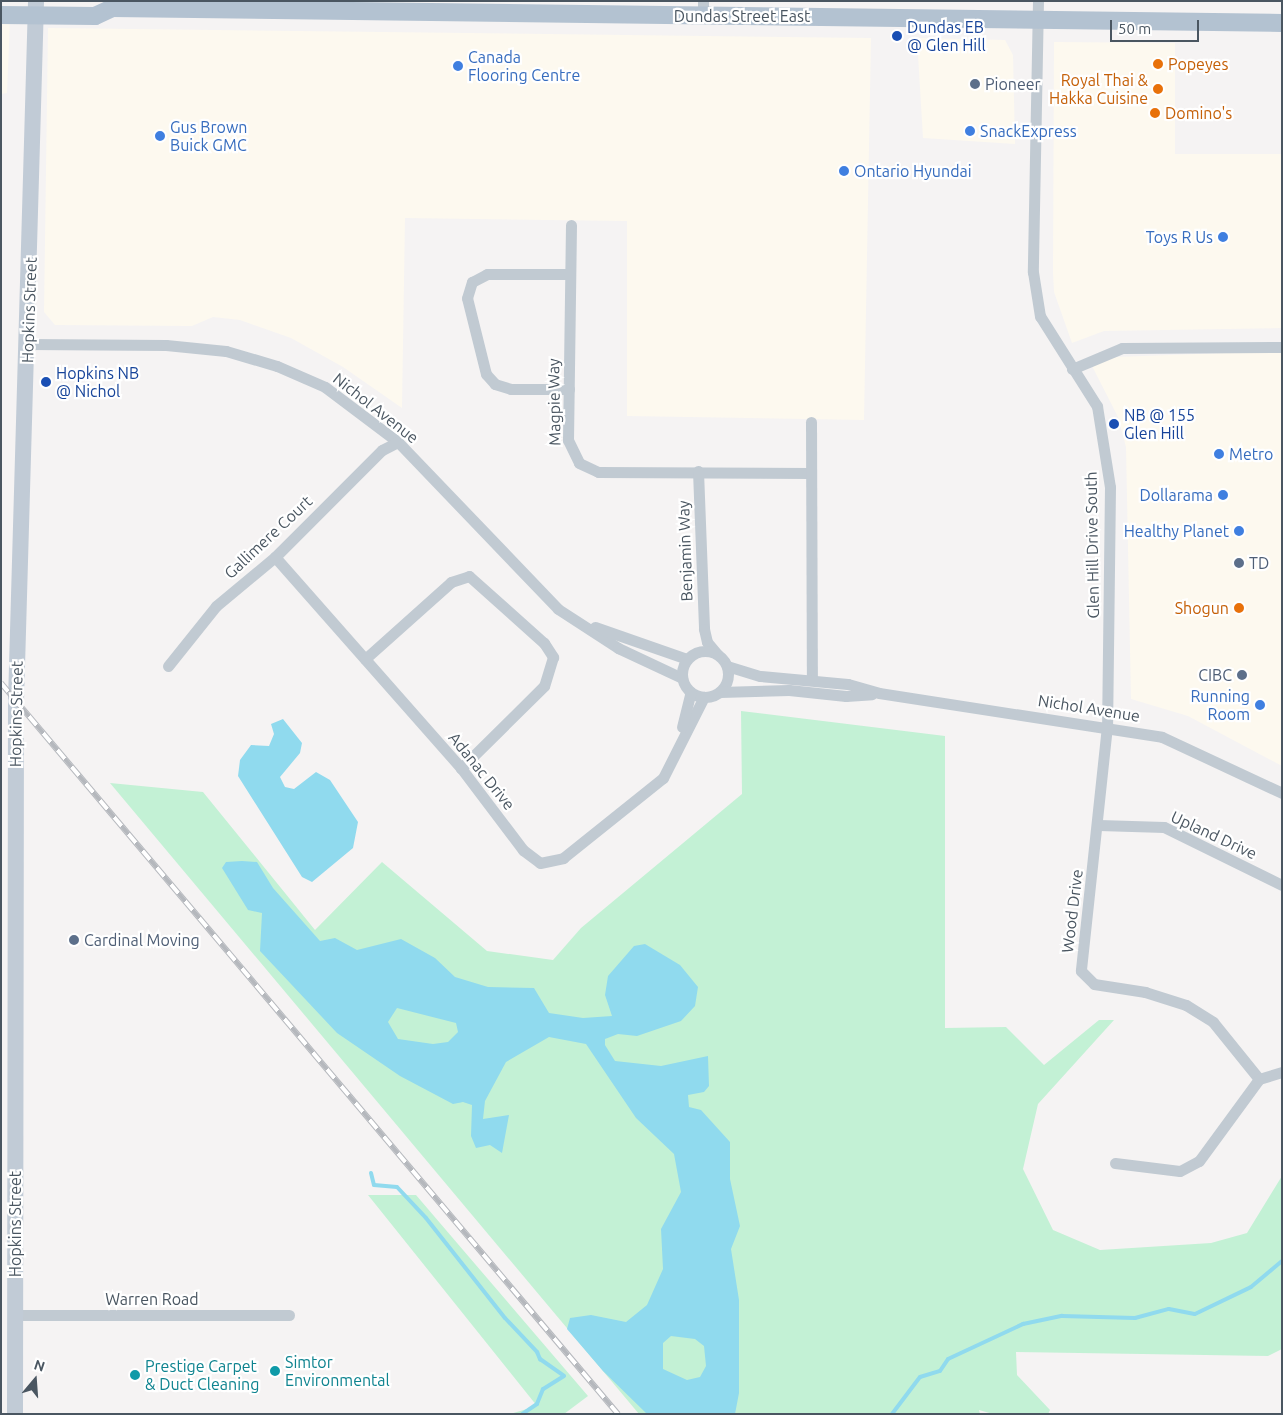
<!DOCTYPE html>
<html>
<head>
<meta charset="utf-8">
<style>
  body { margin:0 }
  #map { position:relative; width:1283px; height:1415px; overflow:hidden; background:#f5f3f3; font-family:Ubuntu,sans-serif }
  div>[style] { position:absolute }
  .commercial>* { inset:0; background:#fdf9ef }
  .green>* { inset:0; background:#c3f1d5 }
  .water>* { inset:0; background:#90daee }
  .stream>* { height:4px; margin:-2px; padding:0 2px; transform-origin:2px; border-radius:2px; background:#90daee }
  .street>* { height:11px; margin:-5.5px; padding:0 5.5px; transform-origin:5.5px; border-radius:5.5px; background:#c1cad2 }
  .street>.ring { margin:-5.5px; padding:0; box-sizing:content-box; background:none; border:11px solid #c1cad2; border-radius:50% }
  .secondary>* { height:16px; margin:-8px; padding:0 8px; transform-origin:8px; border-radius:8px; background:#c1cbd6 }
  .primary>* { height:18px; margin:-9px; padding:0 9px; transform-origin:9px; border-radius:9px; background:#b3c2d1 }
  .rail>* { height:5.5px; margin-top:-2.75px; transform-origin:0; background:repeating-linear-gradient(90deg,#fff 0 11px,#b5b8bd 0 22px); box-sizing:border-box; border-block:1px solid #b5b8bd }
  .dots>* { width:14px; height:14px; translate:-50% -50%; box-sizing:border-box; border:2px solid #fff; border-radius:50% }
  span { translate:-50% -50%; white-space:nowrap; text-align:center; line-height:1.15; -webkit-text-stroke:4.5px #fff; paint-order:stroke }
  .street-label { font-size:16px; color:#4a5661 }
  .transit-label { font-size:16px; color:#164399 }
  .left { translate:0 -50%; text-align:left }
  .shop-label { font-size:16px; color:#366cbe }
  .right { translate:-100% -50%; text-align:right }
  .food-label { font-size:16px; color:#c56008 }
  .service-label { font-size:16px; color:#4e5e75 }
  .culture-label { font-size:16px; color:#0d838f }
  .frame { position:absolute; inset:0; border:2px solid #4a5661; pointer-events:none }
  .north { position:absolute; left:10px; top:1355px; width:50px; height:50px; -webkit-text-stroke:4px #fff; paint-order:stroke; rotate:18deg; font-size:14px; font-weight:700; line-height:20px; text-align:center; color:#4a5661 }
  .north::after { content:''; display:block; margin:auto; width:18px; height:22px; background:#4a5661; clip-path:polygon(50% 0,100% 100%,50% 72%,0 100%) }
  .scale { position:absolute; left:1110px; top:20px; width:89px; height:22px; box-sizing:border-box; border:2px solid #4a5661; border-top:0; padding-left:6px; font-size:15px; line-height:18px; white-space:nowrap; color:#4a5661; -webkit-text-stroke:4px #fff; paint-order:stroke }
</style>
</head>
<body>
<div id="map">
  <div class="commercial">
    <i style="clip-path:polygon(1px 20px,10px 20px,7px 93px,1px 94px)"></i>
    <i style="clip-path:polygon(48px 28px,871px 38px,864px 420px,627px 416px,627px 221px,405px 218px,402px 408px,343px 367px,291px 338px,240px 320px,213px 317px,192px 326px,55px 325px,44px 312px)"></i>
    <i style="clip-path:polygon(917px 38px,1005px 40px,1013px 55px,1015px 144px,923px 138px)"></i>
    <i style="clip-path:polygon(1054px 42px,1175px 43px,1175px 154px,1282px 154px,1282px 328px,1104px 331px,1072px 343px,1054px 292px,1053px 273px)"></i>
    <i style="clip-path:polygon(1282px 351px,1282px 766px,1188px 716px,1131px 699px,1126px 447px,1118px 417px,1091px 364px,1116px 357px)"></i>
  </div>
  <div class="green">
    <i style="clip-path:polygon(741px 711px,945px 736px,945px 1028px,1006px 1027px,1044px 1065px,1099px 1020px,1114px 1020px,1038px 1104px,1023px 1169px,1053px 1230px,1100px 1250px,1211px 1243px,1247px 1233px,1282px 1176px,1282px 1349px,1268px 1356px,1016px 1352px,1017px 1375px,1050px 1410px,1048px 1414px,993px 1414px,979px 1410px,980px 1414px,639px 1414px,110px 783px,203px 792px,315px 930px,382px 862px,487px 951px,553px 960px,581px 928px,742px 794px)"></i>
    <i style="clip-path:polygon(368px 1195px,416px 1195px,588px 1396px,564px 1414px,510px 1414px,537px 1406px)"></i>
  </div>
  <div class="water">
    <i style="clip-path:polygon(283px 719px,302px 743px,300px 753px,280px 777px,285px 787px,294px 789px,316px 772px,330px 780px,358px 822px,353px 848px,312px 882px,302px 877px,238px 776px,240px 760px,251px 745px,269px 746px,274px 734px,271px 724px)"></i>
    <i style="clip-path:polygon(evenodd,242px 861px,257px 862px,273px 888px,320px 941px,335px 938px,357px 950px,401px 939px,435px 958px,455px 977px,488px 987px,534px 988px,549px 1013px,583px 1018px,612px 1016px,605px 995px,608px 976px,634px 946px,645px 944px,680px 965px,698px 987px,695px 1006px,681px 1021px,637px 1036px,618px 1034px,605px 1039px,605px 1045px,615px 1061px,661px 1066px,708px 1056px,709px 1086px,704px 1092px,688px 1095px,689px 1107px,701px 1110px,730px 1142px,730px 1179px,740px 1226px,731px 1249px,739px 1300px,739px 1393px,735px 1414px,647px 1414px,603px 1371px,567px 1329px,570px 1318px,591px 1315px,626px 1322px,647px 1305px,663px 1269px,661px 1229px,681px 1192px,674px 1154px,636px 1118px,586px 1044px,549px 1037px,506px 1062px,485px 1101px,483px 1119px,509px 1115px,502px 1153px,490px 1145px,476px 1148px,471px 1136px,472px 1105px,463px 1102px,453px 1104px,400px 1076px,337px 1033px,260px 951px,262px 913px,248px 910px,222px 868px,226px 862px,242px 861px,397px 1008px,456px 1023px,458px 1032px,448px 1042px,433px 1044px,398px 1039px,388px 1022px,397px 1008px,242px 861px,671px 1336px,695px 1339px,704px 1346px,706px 1366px,700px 1377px,687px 1380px,663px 1369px,663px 1343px,671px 1336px)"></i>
  </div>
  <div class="stream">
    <i style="left:371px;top:1173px;width:12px;rotate:76deg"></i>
    <i style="left:374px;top:1185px;width:23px;rotate:5deg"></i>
    <i style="left:397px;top:1187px;width:42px;rotate:46.9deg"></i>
    <i style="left:426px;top:1218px;width:127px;rotate:51.7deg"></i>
    <i style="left:505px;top:1318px;width:47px;rotate:46.7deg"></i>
    <i style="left:537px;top:1352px;width:8px;rotate:67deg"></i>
    <i style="left:540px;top:1359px;width:29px;rotate:35deg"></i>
    <i style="left:564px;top:1376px;width:25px;rotate:148deg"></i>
    <i style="left:543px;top:1389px;width:16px;rotate:112deg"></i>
    <i style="left:537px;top:1404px;width:18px;rotate:146deg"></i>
    <i style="left:892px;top:1414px;width:46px;rotate:-52.9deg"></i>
    <i style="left:920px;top:1377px;width:21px;rotate:-17deg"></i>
    <i style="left:940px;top:1371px;width:14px;rotate:-56deg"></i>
    <i style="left:948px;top:1359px;width:83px;rotate:-25deg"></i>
    <i style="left:1023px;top:1324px;width:40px;rotate:-12deg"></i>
    <i style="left:1062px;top:1316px;width:73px;rotate:1.6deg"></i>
    <i style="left:1135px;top:1318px;width:35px;rotate:-15deg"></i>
    <i style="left:1169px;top:1309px;width:26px;rotate:11deg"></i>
    <i style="left:1195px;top:1314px;width:62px;rotate:-25.7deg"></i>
    <i style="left:1251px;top:1287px;width:40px;rotate:-40deg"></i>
  </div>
  <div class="street">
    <i style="left:1038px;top:1px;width:271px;rotate:91.1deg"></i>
    <i style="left:1033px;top:272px;width:45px;rotate:81deg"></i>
    <i style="left:1040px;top:316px;width:107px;rotate:57.7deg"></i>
    <i style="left:1097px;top:406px;width:82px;rotate:80.9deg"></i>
    <i style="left:1110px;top:487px;width:239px;rotate:90.7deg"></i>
    <i style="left:1107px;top:726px;width:246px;rotate:96.1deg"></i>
    <i style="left:1081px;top:971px;width:18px;rotate:45deg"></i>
    <i style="left:1094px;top:984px;width:52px;rotate:8.9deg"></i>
    <i style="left:1145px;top:992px;width:43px;rotate:17.6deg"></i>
    <i style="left:1186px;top:1005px;width:32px;rotate:32deg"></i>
    <i style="left:1213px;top:1022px;width:73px;rotate:51.1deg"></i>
    <i style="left:703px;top:16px;width:15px;rotate:-90deg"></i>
    <i style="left:571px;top:225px;width:215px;rotate:90.8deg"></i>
    <i style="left:568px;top:440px;width:25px;rotate:64deg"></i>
    <i style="left:579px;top:463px;width:21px;rotate:25deg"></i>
    <i style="left:598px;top:472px;width:212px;rotate:0.3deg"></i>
    <i style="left:28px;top:344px;width:138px;rotate:0.4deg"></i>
    <i style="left:166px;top:345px;width:60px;rotate:5.7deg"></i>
    <i style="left:226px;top:351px;width:53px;rotate:16.4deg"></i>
    <i style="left:277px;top:366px;width:52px;rotate:23.6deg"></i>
    <i style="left:325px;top:387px;width:91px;rotate:37deg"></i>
    <i style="left:398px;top:442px;width:231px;rotate:46.2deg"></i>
    <i style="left:558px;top:609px;width:72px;rotate:33deg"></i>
    <i style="left:618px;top:648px;width:71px;rotate:25.1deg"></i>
    <i style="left:1072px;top:369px;width:54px;rotate:-22.8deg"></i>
    <i style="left:1122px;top:348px;width:160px;rotate:-0.4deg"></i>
    <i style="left:569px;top:389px;width:58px;rotate:180deg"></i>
    <i style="left:511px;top:389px;width:17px;rotate:-163deg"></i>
    <i style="left:495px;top:384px;width:13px;rotate:-132deg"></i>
    <i style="left:486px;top:374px;width:78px;rotate:-104deg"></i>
    <i style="left:467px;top:298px;width:17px;rotate:-73deg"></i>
    <i style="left:472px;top:282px;width:17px;rotate:-28deg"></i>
    <i style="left:487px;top:274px;width:83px"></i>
    <i style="left:811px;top:422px;width:257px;rotate:89.8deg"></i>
    <i style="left:698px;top:471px;width:158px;rotate:87.8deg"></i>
    <i style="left:704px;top:629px;width:13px;rotate:77deg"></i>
    <i style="left:707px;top:642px;width:16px;rotate:50deg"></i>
    <i style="left:275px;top:557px;width:281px;rotate:48.6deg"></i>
    <i style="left:461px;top:768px;width:103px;rotate:52.9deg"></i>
    <i style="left:523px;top:850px;width:21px;rotate:37deg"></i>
    <i style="left:540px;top:863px;width:24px;rotate:-12deg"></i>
    <i style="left:563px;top:858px;width:128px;rotate:-38.7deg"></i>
    <i style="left:663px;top:778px;width:91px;rotate:-63.2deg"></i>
    <i style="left:595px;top:627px;width:97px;rotate:19.2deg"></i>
    <i class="ring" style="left:682px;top:651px;width:35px;height:35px"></i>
    <i style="left:365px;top:659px;width:115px;rotate:-41.8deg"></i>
    <i style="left:451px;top:582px;width:19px;rotate:-18deg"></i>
    <i style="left:469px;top:576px;width:101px;rotate:41.8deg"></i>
    <i style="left:544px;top:643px;width:17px;rotate:57deg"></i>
    <i style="left:553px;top:657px;width:30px;rotate:107deg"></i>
    <i style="left:544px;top:686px;width:117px;rotate:135.3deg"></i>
    <i style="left:168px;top:666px;width:77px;rotate:-51.3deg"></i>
    <i style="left:216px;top:606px;width:77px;rotate:-39.7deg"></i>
    <i style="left:275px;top:557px;width:151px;rotate:-45deg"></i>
    <i style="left:382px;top:450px;width:18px;rotate:-27deg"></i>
    <i style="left:727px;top:666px;width:34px;rotate:17deg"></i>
    <i style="left:760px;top:676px;width:88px;rotate:5.2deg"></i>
    <i style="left:848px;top:684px;width:32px;rotate:16deg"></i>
    <i style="left:879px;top:693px;width:286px;rotate:8.8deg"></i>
    <i style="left:1162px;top:737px;width:132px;rotate:25deg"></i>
    <i style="left:720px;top:692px;width:69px;rotate:-1.7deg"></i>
    <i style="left:789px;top:690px;width:57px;rotate:6deg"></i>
    <i style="left:846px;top:696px;width:26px;rotate:-4deg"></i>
    <i style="left:682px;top:727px;width:36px;rotate:-76deg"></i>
    <i style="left:1099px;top:825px;width:65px;rotate:1.8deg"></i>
    <i style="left:1164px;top:827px;width:131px;rotate:26.2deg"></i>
    <i style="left:1259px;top:1079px;width:24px;rotate:-17deg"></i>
    <i style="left:1115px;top:1163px;width:65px;rotate:7deg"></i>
    <i style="left:1180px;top:1171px;width:21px;rotate:-28deg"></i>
    <i style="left:1199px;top:1161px;width:102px;rotate:-53.8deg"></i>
    <i style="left:15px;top:1315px;width:274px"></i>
  </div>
  <div class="secondary">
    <i style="left:15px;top:1414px;width:713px;rotate:-89.92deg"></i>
    <i style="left:16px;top:701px;width:700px;rotate:-88.36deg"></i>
  </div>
  <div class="primary">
    <i style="left:1px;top:15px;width:94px;rotate:0.6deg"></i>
    <i style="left:95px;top:16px;width:19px;rotate:-25deg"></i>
    <i style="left:112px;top:8px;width:1170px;rotate:0.73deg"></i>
  </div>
  <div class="rail">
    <i style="left:1px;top:683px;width:957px;rotate:49.83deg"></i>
  </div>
  <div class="dots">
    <i style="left:897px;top:36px;background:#1a4fb4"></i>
    <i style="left:1158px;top:64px;background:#e8710a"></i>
    <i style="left:458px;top:66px;background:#3f7fe0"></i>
    <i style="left:975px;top:84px;background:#5c6f8a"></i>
    <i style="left:1158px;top:89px;background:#e8710a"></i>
    <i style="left:1155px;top:113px;background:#e8710a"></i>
    <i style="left:970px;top:131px;background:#3f7fe0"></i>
    <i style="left:160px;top:136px;background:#3f7fe0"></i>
    <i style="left:844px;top:171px;background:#3f7fe0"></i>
    <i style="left:1223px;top:237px;background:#3f7fe0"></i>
    <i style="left:46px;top:382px;background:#1a4fb4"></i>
    <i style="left:1114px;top:424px;background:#1a4fb4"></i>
    <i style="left:1219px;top:454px;background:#3f7fe0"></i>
    <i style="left:1223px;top:495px;background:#3f7fe0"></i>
    <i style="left:1239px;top:531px;background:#3f7fe0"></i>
    <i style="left:1239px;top:563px;background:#5c6f8a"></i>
    <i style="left:1239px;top:608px;background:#e8710a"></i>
    <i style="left:1242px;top:675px;background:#5c6f8a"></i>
    <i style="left:1260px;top:705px;background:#3f7fe0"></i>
    <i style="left:74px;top:940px;background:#5c6f8a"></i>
    <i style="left:275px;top:1371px;background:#0f9aa8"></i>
    <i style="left:135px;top:1375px;background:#0f9aa8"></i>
  </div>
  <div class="street-label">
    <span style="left:742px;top:16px">Dundas Street East</span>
    <span style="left:29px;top:310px;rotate:-88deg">Hopkins Street</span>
    <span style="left:554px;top:402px;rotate:-91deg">Magpie Way</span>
    <span style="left:376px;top:408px;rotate:38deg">Nichol Avenue</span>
    <span style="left:268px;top:537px;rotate:-43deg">Gallimere Court</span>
    <span style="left:1092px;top:545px;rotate:-91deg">Glen Hill Drive South</span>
    <span style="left:685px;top:551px;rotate:-92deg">Benjamin Way</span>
    <span style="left:1089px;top:708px;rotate:9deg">Nichol Avenue</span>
    <span style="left:16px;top:714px;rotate:-89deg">Hopkins Street</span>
    <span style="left:482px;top:771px;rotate:51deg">Adanac Drive</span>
    <span style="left:1214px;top:835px;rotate:25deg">Upland Drive</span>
    <span style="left:1072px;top:911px;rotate:-83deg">Wood Drive</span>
    <span style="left:15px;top:1224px;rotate:-90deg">Hopkins Street</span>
    <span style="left:152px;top:1299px">Warren Road</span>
  </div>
  <div class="transit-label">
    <span class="left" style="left:907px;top:36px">Dundas EB<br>@ Glen Hill</span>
    <span class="left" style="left:56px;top:382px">Hopkins NB<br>@ Nichol</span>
    <span class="left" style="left:1124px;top:424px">NB @ 155<br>Glen Hill</span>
  </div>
  <div class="shop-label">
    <span class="left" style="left:468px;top:66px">Canada<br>Flooring Centre</span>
    <span class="left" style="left:170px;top:136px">Gus Brown<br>Buick GMC</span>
    <span class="left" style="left:980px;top:131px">SnackExpress</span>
    <span class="left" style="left:854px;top:171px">Ontario Hyundai</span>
    <span class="right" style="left:1213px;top:237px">Toys R Us</span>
    <span class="left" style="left:1229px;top:454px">Metro</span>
    <span class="right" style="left:1213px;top:495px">Dollarama</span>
    <span class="right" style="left:1229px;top:531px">Healthy Planet</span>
    <span class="right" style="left:1250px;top:705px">Running<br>Room</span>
  </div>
  <div class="food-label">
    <span class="left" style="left:1168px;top:64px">Popeyes</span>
    <span class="right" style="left:1148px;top:89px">Royal Thai &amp;<br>Hakka Cuisine</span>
    <span class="left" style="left:1165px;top:113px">Domino's</span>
    <span class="right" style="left:1229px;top:608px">Shogun</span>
  </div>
  <div class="service-label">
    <span class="left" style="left:985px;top:84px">Pioneer</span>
    <span class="left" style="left:1249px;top:563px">TD</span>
    <span class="right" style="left:1232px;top:675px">CIBC</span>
    <span class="left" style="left:84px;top:940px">Cardinal Moving</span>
  </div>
  <div class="culture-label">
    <span class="left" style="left:285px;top:1371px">Simtor<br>Environmental</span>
    <span class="left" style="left:145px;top:1375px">Prestige Carpet<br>&amp; Duct Cleaning</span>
  </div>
  <div class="frame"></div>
  <div class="north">N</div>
  <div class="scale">50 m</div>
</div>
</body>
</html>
